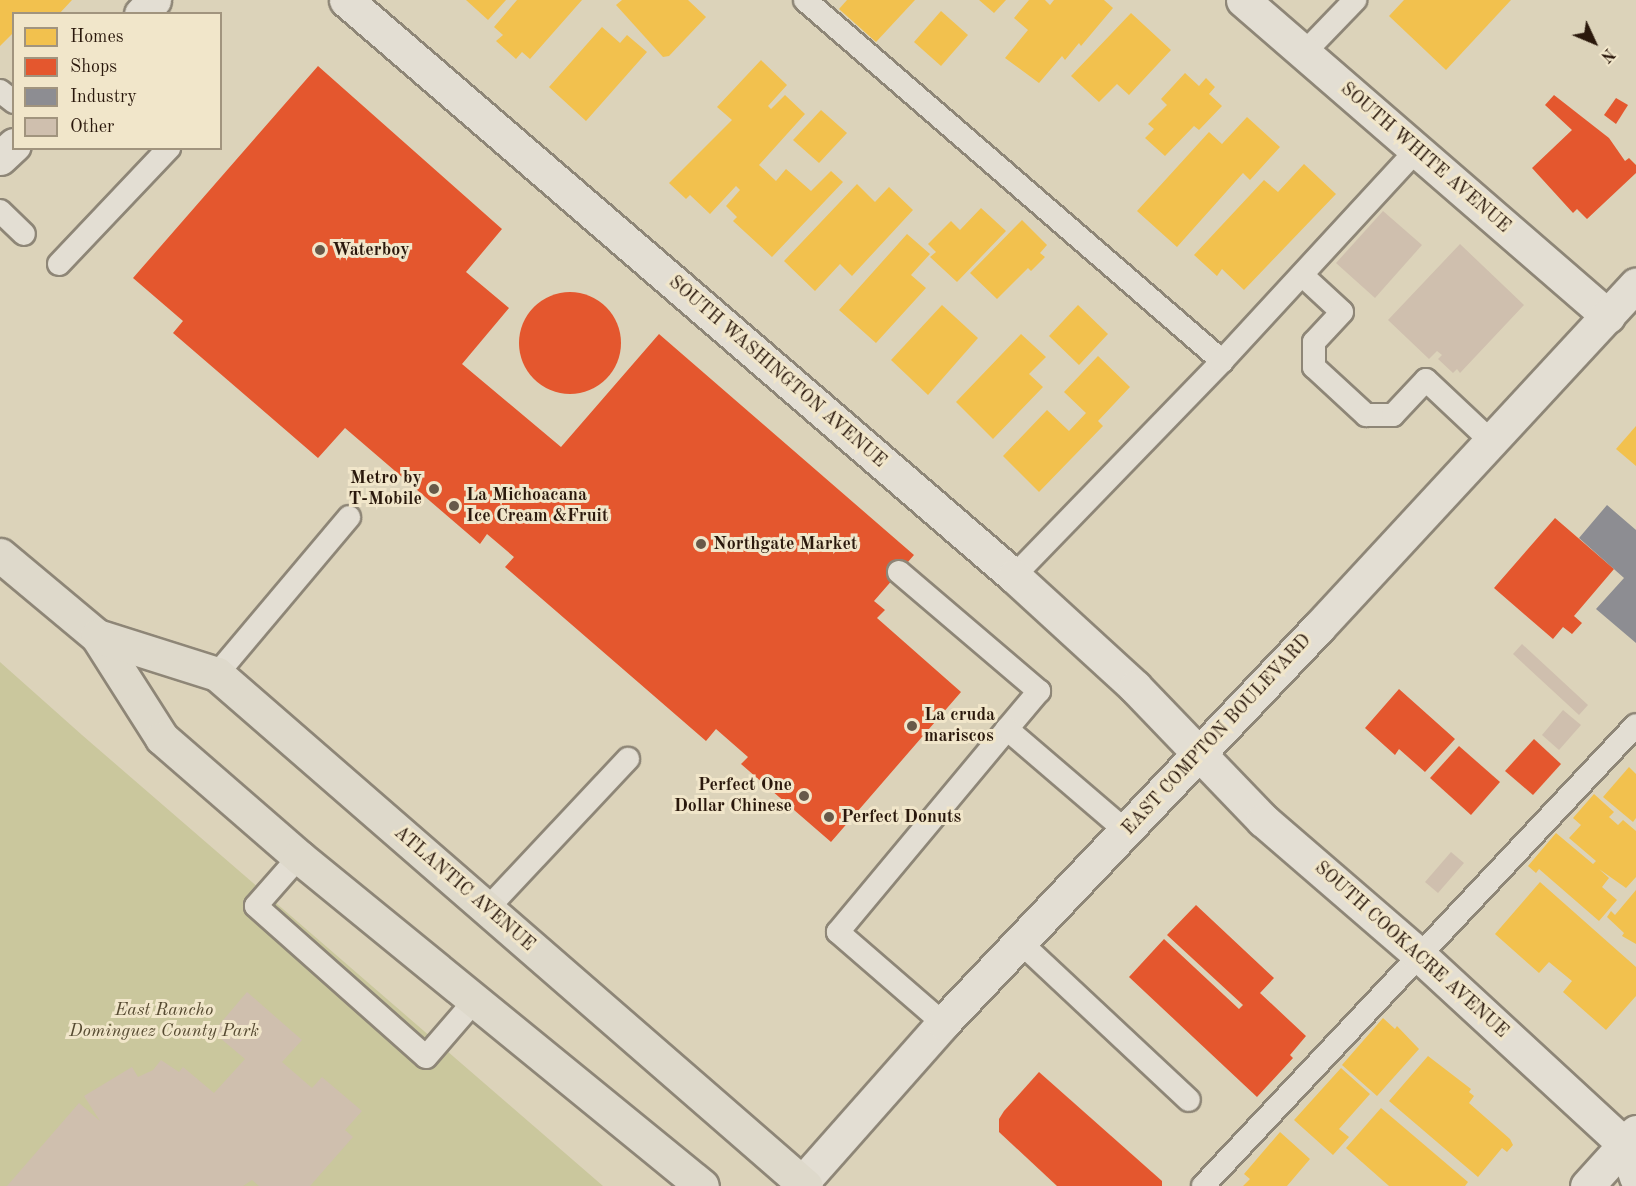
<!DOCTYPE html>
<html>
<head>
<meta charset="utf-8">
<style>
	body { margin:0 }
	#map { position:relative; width:1636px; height:1186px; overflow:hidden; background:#dcd3ba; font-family:"Old Standard TT",serif }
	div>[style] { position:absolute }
	.green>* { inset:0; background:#cac79d }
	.homes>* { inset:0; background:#f2c14e }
	.shops>* { inset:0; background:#e4572e }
	.round { border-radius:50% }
	.industry>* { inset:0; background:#8d8d92 }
	.building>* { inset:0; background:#cfbfae }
	.roads { filter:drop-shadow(2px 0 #8e8677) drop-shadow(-2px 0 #8e8677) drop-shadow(0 2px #8e8677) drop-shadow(0 -2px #8e8677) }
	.lane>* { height:22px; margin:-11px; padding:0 11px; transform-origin:11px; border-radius:11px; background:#e3ded3 }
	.street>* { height:33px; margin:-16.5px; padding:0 16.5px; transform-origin:16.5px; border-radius:16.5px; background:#e3ded3 }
	.secondary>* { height:33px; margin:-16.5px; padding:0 16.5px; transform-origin:16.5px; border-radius:16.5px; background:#e3ded3 }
	.primary>* { height:33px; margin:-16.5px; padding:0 16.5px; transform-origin:16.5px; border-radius:16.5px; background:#ded9cb }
	.dots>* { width:16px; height:16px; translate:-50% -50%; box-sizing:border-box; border:3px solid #f1e6ca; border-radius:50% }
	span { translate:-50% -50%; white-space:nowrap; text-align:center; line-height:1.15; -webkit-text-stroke:6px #f1e6ca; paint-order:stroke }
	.street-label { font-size:18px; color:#2a180c }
	.poi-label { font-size:18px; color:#2a180c; font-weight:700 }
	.left { translate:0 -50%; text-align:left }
	.right { translate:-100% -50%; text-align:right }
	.park-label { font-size:18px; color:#564a31; font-style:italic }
	.legend { position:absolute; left:12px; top:12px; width:210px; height:138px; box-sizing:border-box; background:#f1e6ca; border:2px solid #a1947e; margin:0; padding:8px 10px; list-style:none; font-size:18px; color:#2a180c }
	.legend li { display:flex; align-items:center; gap:12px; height:30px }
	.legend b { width:30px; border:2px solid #a1947e }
	.north { position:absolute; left:1564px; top:12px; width:60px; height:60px; -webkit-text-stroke:4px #f1e6ca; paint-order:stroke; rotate:134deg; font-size:16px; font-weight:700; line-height:24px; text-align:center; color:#2a180c }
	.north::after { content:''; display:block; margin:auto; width:21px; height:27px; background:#2a180c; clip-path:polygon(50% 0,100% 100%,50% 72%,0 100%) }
</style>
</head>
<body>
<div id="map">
	<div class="green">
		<i style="clip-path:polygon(0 662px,82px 735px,603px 1186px,0 1186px)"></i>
	</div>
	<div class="homes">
		<i style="clip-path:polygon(0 0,72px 0,59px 14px,14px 14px,14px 32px,0 46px)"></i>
		<i style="clip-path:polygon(466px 0,506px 0,488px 20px)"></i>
		<i style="clip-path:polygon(517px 0,582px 0,530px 59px,522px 52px,516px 59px,496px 41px,503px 35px,494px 27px)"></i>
		<i style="clip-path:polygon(622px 0,688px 0,706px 17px,669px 56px,663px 57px,616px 5px)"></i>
		<i style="clip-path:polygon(847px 0,915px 0,876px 42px,839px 9px)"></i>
		<i style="clip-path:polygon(979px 0,1006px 0,994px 13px)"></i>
		<i style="clip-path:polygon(1029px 0,1045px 0,1050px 5px,1054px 0,1104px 0,1113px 8px,1081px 46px,1079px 43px,1065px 60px,1062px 56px,1039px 83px,1005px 58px,1028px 30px,1014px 18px)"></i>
		<i style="clip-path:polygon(1404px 0,1511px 0,1446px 70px,1389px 16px)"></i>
		<i style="clip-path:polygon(941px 11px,968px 35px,941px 66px,914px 42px)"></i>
		<i style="clip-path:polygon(1131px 13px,1171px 50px,1129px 95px,1117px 84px,1099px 102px,1071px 76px)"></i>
		<i style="clip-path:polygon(602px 27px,620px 43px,627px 35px,647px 52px,586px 121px,549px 87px)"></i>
		<i style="clip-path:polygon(761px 60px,787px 85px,768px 106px,771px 109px,785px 95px,805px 114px,759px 165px,776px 181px,786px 169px,811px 191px,831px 171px,843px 182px,772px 257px,733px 221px,737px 217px,726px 206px,740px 190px,736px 186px,710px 214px,690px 195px,686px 199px,669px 183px,732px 120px,717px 107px)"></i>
		<i style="clip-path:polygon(1185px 73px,1199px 86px,1206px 78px,1215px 87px,1209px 94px,1222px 106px,1199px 130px,1194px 126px,1165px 156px,1145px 138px,1154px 129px,1148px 124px,1167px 105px,1161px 99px)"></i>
		<i style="clip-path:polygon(821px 110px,847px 133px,819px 163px,793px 140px)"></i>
		<i style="clip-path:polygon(1247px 117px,1280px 147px,1250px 180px,1243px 173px,1177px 247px,1137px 211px,1209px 132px,1222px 144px)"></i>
		<i style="clip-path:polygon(1304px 164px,1336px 194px,1244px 290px,1222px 269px,1217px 276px,1194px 255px,1264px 180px,1278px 192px)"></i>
		<i style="clip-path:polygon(857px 184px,875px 202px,889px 187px,913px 210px,852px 276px,840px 264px,815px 291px,784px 261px)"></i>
		<i style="clip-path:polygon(981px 208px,1006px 231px,957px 282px,930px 257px,936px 252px,928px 244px,951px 221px,960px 230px)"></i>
		<i style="clip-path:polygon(1022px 220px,1047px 245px,1040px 253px,1045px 257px,1031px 271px,1028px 268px,997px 299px,970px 273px)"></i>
		<i style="clip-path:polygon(907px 234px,930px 254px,911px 275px,926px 288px,876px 343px,839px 310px)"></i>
		<i style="clip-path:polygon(942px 305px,978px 338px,928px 395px,891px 360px)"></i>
		<i style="clip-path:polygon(1078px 305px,1108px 334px,1079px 365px,1049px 336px)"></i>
		<i style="clip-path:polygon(1021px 334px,1046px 357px,1029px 374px,1043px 387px,993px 439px,956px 402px)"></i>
		<i style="clip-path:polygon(1098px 356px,1130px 387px,1098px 421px,1103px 426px,1039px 492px,1003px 456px,1047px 410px,1069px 431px,1086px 413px,1064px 392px)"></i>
		<i style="clip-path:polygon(1636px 426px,1636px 466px,1616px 449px)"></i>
		<i style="clip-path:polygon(1629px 767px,1636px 774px,1636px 818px,1633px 822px,1603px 797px)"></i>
		<i style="clip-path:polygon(1594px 794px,1614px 812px,1609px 817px,1618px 825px,1623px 820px,1636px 831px,1636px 877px,1626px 888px,1599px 869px,1609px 878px,1602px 887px,1617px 900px,1599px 921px,1539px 869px,1536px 873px,1528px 866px,1556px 833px,1593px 864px,1596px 861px,1569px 838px,1581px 825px,1573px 818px)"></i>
		<i style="clip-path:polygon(1540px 882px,1636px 967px,1636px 996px,1606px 1030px,1563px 992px,1572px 981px,1549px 962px,1539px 973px,1495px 934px)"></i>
		<i style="clip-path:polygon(1636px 890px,1636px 944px,1622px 936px,1624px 933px,1607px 917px,1611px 911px,1615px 915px)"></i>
		<i style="clip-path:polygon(1383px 1018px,1395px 1029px,1397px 1026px,1419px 1049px,1377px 1096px,1342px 1065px)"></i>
		<i style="clip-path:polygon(1428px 1056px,1471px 1089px,1469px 1092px,1474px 1096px,1469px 1103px,1510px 1139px,1513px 1145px,1507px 1152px,1502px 1148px,1478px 1177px,1389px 1101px)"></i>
		<i style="clip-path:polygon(1341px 1068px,1370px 1094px,1339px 1129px,1349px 1137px,1333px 1155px,1294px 1120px)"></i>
		<i style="clip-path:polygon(1381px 1108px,1468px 1182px,1465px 1186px,1389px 1186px,1346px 1148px)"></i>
		<i style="clip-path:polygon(1280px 1132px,1310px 1159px,1287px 1186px,1243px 1186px,1250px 1179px,1244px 1174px)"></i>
	</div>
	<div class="shops">
		<i style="clip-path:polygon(318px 66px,502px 229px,466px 272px,509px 308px,462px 364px,561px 447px,659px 334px,914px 555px,874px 601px,885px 610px,877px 618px,961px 692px,831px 842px,741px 764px,748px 757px,716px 729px,706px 741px,505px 567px,514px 557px,487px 534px,480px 544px,345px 428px,318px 458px,173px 333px,183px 321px,133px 278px)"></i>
		<i style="clip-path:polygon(1554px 95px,1609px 138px,1625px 161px,1629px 158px,1636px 165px,1636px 173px,1587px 219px,1577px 209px,1573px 213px,1532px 168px,1572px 130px,1545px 105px)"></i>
		<i style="clip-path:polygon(1616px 98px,1628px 105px,1616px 124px,1604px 115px)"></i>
		<i class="round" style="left:519px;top:292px;width:102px;height:102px"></i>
		<i style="clip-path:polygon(1555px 518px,1614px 569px,1574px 616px,1582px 623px,1572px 634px,1563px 627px,1553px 639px,1494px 588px)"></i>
		<i style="clip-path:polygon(1399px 689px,1455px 739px,1425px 772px,1399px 749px,1395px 755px,1365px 728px)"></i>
		<i style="clip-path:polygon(1534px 739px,1561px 764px,1533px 795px,1505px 771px)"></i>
		<i style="clip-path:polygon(1459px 746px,1500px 782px,1471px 815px,1430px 778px)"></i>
		<i style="clip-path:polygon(1196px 905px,1274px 978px,1260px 993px,1306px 1036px,1290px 1055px,1293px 1058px,1257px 1097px,1129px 977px,1164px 939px,1239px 1009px,1243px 1005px,1167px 935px)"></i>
		<i style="clip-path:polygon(1039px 1072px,1162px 1181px,1162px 1186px,1057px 1186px,999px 1132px,999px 1119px,1004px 1111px)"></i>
	</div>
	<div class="industry">
		<i style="clip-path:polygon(1607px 505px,1636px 530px,1636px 643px,1596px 609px,1624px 578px,1579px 538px)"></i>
	</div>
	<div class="building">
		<i style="clip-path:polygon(1383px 211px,1422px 245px,1375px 298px,1336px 263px)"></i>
		<i style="clip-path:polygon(1460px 244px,1524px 305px,1460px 373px,1457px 369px,1453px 373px,1438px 359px,1442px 355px,1437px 351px,1429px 359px,1388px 320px)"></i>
		<i style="clip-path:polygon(1522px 644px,1588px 705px,1579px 715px,1513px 654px)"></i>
		<i style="clip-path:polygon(1563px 710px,1581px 725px,1559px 750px,1542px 735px)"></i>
		<i style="clip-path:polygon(1451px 852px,1464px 863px,1438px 893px,1425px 882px)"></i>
		<i style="clip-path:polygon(247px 992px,302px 1040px,282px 1062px,312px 1088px,322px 1077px,362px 1111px,345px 1130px,353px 1137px,310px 1186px,259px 1186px,252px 1180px,243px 1186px,7px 1186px,79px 1103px,100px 1121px,84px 1096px,132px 1067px,138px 1077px,153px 1070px,161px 1060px,179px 1072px,183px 1067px,214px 1093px,245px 1059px,213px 1032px)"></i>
	</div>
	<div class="roads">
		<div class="lane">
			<i style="left:805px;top:0;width:552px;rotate:40.88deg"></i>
			<i style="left:1304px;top:53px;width:74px;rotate:-46.1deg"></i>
			<i style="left:0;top:91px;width:18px;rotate:38deg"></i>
			<i style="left:0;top:211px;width:33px;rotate:44deg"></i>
			<i style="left:59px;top:264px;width:160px;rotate:-46.5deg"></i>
			<i style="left:1302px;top:275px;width:54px;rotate:42.8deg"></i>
			<i style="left:1342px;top:312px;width:41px;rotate:133deg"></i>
			<i style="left:1314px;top:342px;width:25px;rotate:90deg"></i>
			<i style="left:1314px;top:367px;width:71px;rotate:42.7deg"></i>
			<i style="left:1366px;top:415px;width:27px"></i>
			<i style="left:1393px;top:415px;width:48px;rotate:-46.7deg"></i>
			<i style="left:1426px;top:380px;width:89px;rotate:43.2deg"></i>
			<i style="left:899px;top:572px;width:184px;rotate:40.4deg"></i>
			<i style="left:1039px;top:691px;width:50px;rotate:130.1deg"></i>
			<i style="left:1014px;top:576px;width:299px;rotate:-45.9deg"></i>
			<i style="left:1222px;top:361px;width:286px;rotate:-47.3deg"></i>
			<i style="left:217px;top:674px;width:205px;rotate:-49.9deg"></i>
			<i style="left:299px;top:857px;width:65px;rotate:131.3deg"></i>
			<i style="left:256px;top:906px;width:227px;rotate:41.6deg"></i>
			<i style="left:426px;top:1057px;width:77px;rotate:-49.2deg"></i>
			<i style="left:487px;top:909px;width:206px;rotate:-46.8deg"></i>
			<i style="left:1020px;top:942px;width:231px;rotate:43.1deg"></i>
			<i style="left:943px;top:1023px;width:139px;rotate:-139.1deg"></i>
			<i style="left:838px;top:932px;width:264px;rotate:-50.2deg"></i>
			<i style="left:1007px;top:729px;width:157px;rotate:40.6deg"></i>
			<i style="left:1203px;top:1186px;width:632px;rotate:-46.79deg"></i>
		</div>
		<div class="street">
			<i style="left:346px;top:0;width:882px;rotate:40.77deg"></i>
			<i style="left:1014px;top:576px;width:164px;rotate:42.5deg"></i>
			<i style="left:1135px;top:687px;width:185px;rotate:46.1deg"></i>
			<i style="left:1263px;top:820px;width:205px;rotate:40.8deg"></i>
			<i style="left:1418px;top:954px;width:282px;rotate:42.7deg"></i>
			<i style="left:1625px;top:1145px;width:34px;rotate:71deg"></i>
			<i style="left:1243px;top:0;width:483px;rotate:40.9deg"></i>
			<i style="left:141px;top:14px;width:19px;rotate:-47deg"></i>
			<i style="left:0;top:158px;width:19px;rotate:-43deg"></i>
			<i style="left:1587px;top:1186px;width:73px;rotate:-47.8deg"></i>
		</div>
		<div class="secondary">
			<i style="left:799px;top:1186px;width:217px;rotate:-48.5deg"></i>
			<i style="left:943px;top:1023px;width:545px;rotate:-46.49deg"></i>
			<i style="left:1318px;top:628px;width:468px;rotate:-47.2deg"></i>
		</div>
		<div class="primary">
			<i style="left:0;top:555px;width:126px;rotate:39.9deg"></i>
			<i style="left:97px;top:636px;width:121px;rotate:57.5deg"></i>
			<i style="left:162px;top:738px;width:181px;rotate:41deg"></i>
			<i style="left:299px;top:857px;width:520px;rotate:39.23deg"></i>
			<i style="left:97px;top:636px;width:126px;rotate:17.6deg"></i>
			<i style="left:217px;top:674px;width:780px;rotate:41deg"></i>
		</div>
	</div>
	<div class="dots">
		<i style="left:320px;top:250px;background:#685949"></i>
		<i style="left:434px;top:489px;background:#685949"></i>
		<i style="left:454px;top:506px;background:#685949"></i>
		<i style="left:701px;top:544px;background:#685949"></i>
		<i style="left:912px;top:726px;background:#685949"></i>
		<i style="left:804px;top:796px;background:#685949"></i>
		<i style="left:829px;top:817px;background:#685949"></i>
	</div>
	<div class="street-label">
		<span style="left:1425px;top:158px;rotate:41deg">SOUTH WHITE AVENUE</span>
		<span style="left:777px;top:372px;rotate:41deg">SOUTH WASHINGTON AVENUE</span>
		<span style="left:1217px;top:735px;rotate:-47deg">EAST COMPTON BOULEVARD</span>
		<span style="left:464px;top:889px;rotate:41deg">ATLANTIC AVENUE</span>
		<span style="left:1411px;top:950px;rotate:42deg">SOUTH COOKACRE AVENUE</span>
	</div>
	<div class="poi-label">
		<span class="left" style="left:332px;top:250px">Waterboy</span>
		<span class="right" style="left:422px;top:489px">Metro by<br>T-Mobile</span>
		<span class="left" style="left:466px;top:506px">La Michoacana<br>Ice Cream &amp;Fruit</span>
		<span class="left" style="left:713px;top:544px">Northgate Market</span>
		<span class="left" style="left:924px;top:726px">La cruda<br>mariscos</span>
		<span class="right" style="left:792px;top:796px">Perfect One<br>Dollar Chinese</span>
		<span class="left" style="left:841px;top:817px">Perfect Donuts</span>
	</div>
	<div class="park-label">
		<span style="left:164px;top:1021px">East Rancho<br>Dominguez County Park</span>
	</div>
	<ul class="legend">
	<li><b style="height:16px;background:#f2c14e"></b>Homes</li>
	<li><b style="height:16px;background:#e4572e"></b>Shops</li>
	<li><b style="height:16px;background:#8d8d92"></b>Industry</li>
	<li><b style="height:16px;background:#cfbfae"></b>Other</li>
	</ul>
	<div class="north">N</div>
</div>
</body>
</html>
